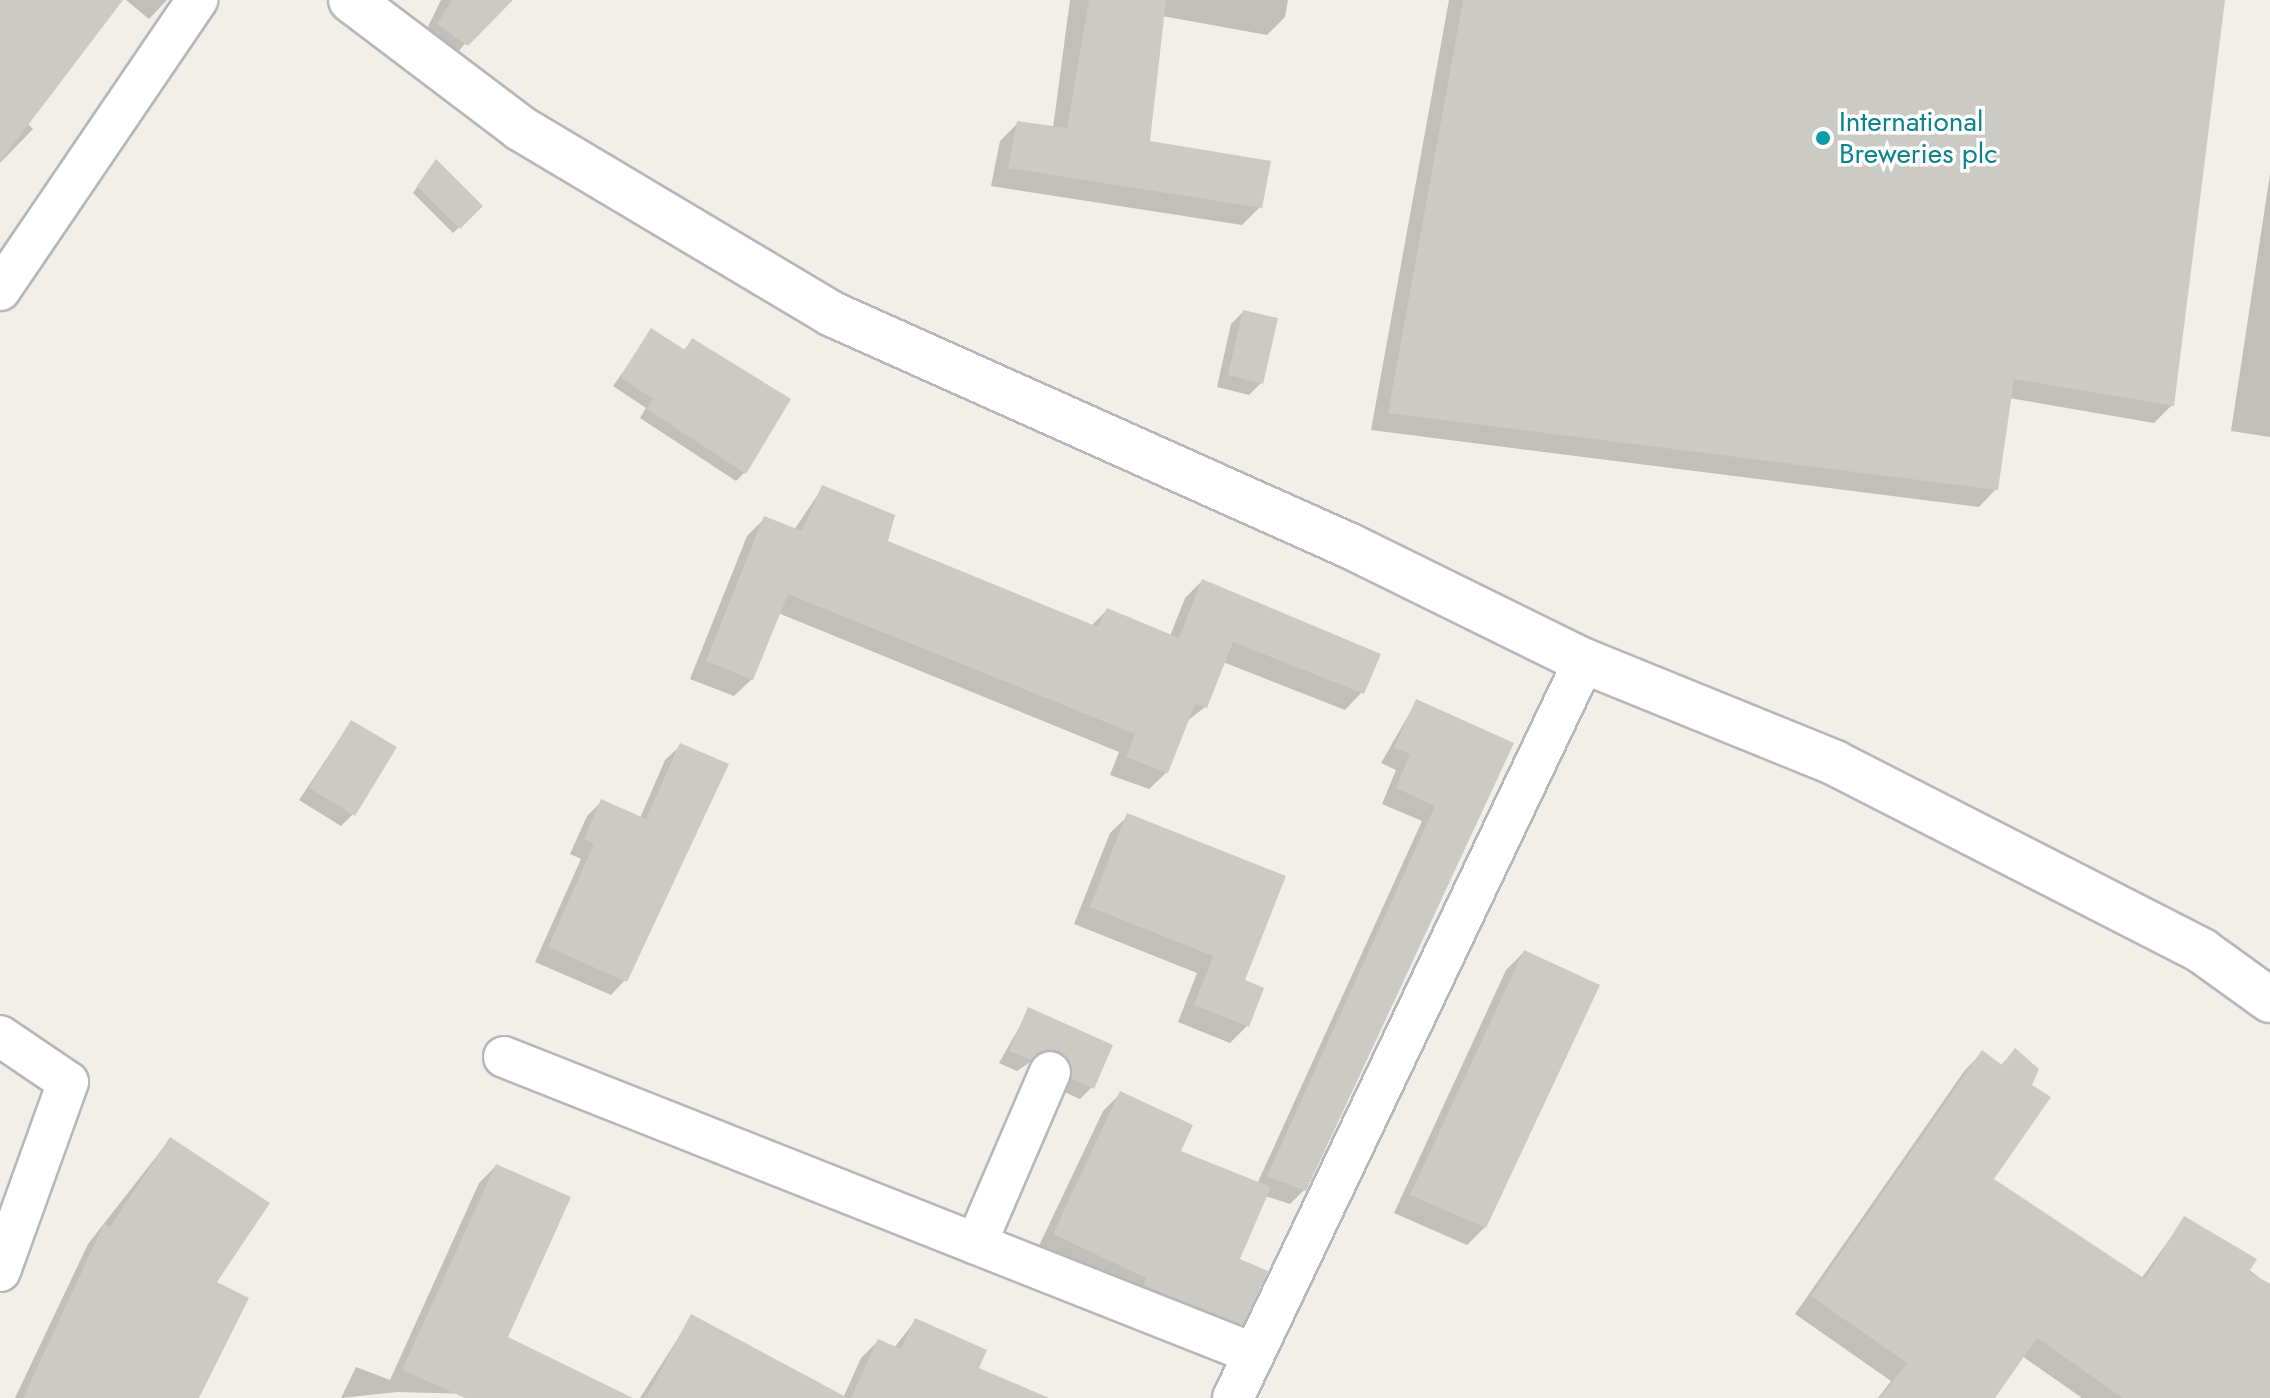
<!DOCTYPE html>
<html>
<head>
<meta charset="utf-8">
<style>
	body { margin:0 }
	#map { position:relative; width:2270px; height:1398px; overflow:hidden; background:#f1efe8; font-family:Jost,sans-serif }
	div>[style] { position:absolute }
	.shadow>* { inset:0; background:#0003 }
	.building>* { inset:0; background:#cccac5 }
	.roads { filter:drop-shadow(2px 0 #b5b8bc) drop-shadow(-2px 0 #b5b8bc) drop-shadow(0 2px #b5b8bc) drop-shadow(0 -2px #b5b8bc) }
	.minor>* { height:40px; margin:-20px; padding:0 20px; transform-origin:20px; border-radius:20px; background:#fff }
	.secondary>* { height:44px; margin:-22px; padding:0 22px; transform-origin:22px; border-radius:22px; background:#fff }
	.dots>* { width:22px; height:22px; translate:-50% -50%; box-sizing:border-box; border:4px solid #fff; border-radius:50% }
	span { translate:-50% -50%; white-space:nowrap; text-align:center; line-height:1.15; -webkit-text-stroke:7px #fff; paint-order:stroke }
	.culture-label { font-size:28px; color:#0d838f }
	.left { translate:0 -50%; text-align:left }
</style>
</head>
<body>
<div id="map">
	<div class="shadow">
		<i style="clip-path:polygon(0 0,120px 0,27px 123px,33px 129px,0 163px)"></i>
		<i style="clip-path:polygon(126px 0,167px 0,149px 19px)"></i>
		<i style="clip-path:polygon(441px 0,501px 0,449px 63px,420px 43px)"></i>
		<i style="clip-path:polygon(1070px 0,1288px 0,1285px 17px,1267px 35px,1162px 16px,1148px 143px,1260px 207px,1242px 225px,991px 186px,1000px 141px,1018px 123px,1053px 128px)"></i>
		<i style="clip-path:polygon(1449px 0,2223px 0,2172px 405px,2154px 423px,2009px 398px,1996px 489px,1979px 507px,1371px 430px)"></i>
		<i style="clip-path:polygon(431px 167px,481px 206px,453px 233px,413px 193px)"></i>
		<i style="clip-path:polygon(2270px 174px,2270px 437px,2231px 431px)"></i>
		<i style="clip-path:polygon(1243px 312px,1261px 383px,1249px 395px,1217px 387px,1231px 324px)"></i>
		<i style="clip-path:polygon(652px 331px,683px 351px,693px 340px,745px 472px,736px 481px,640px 418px,646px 408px,613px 386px)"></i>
		<i style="clip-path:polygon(823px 487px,885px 542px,1091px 626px,1107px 610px,1170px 636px,1185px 598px,1202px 581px,1362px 692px,1345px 710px,1223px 662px,1205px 707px,1185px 723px,1167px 772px,1149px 789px,1110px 775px,1119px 752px,778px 613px,752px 679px,734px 696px,690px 679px,747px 536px,764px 519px,794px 530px)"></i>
		<i style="clip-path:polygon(1416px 702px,1511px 744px,1305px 1189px,1290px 1204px,1265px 1196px,1238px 1261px,1241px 1323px,1223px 1341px,1036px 1252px,1103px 1111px,1121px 1093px,1178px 1152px,1257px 1184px,1422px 821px,1382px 804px,1396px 770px,1381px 763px)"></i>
		<i style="clip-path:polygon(351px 722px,353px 814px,341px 826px,299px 800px)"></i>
		<i style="clip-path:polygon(680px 746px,625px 980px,611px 995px,535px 962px,581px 859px,570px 854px,587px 816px,602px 801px,640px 818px,665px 760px)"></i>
		<i style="clip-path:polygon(1128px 816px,1242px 981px,1247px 1026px,1230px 1043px,1178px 1022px,1197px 973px,1074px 924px,1110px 833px)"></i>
		<i style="clip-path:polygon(1524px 952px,1485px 1227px,1467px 1245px,1394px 1213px,1506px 970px)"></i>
		<i style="clip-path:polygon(1029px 1010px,1092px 1087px,1080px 1099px,1060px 1090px,1048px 1063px,1033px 1060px,1017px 1071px,999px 1063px)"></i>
		<i style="clip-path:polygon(2015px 1051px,1991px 1180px,2141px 1279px,2184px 1219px,2270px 1286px,2270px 1398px,2082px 1398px,2022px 1356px,1991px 1398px,1878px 1398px,1891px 1381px,1795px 1314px,1965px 1070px,1982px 1053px,2000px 1066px)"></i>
		<i style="clip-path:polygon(170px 1139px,214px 1282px,184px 1398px,15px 1398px,88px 1244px)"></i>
		<i style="clip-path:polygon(496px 1166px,505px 1338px,628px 1398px,397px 1392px,341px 1398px,356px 1367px,390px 1380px,479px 1183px)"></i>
		<i style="clip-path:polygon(692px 1316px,843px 1398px,861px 1358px,878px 1341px,894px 1348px,915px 1321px,976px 1369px,1044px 1398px,640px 1398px)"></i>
	</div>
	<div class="building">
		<i style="clip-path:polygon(0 0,123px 0,0 162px)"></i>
		<i style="clip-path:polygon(452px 0,513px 0,468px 46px,437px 24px)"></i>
		<i style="clip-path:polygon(1089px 0,1166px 0,1150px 141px,1271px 161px,1262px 208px,1008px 168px,1017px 121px,1067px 128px)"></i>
		<i style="clip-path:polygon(1463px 0,2225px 0,2174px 406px,2014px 379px,1998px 490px,1388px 413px)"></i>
		<i style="clip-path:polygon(436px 159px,483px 206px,460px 229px,417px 186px)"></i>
		<i style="clip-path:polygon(1243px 310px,1278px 318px,1263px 384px,1228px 375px)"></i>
		<i style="clip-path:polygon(651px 328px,685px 350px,692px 338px,791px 399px,746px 474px,647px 409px,653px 399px,620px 377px)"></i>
		<i style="clip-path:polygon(822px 485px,895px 515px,888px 541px,1098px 627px,1107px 608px,1179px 638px,1202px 579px,1381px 654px,1364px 694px,1233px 642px,1207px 708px,1195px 704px,1168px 773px,1126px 757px,1135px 734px,788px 594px,753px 680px,706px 661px,764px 516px,802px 531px)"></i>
		<i style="clip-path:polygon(1416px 699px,1514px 743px,1306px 1191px,1267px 1176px,1435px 806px,1396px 788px,1410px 754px,1394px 748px)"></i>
		<i style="clip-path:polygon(351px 720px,397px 747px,355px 816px,309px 788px)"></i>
		<i style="clip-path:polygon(680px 743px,729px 764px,627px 982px,548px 947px,594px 844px,584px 839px,601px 799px,646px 819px)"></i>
		<i style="clip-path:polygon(1127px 813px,1286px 876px,1245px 980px,1264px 988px,1249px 1027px,1194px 1005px,1213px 956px,1090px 907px)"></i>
		<i style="clip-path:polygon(1524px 950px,1600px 985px,1486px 1228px,1410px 1195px)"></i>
		<i style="clip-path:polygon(1028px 1007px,1113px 1045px,1094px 1089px,1072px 1079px,1060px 1051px,1047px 1049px,1031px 1060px,1009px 1051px)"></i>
		<i style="clip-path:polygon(2015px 1048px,2039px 1069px,2032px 1085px,2051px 1097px,1994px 1179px,2145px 1279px,2184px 1216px,2257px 1259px,2249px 1272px,2270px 1284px,2270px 1398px,2123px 1398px,2037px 1338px,1995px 1398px,1880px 1398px,1907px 1363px,1811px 1296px,1982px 1050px,2002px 1065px)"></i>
		<i style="clip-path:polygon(1120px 1091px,1193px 1125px,1181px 1151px,1271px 1187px,1240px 1259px,1268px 1271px,1243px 1325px,1143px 1285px,1146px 1278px,1053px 1234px)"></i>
		<i style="clip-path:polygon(170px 1137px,270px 1203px,217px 1282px,249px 1298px,199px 1398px,23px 1398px,104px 1224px,110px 1227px)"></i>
		<i style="clip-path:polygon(496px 1164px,571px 1197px,508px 1337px,633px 1398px,465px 1398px,402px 1370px)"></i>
		<i style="clip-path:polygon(691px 1314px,848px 1398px,646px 1398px)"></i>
		<i style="clip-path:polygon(915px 1318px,987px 1350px,979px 1368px,1049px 1398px,851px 1398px,878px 1339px,901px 1349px)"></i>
	</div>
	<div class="roads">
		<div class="minor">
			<i style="left:0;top:290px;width:351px;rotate:-55.8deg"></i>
			<i style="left:0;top:1036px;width:82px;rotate:34.1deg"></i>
			<i style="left:68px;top:1082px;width:201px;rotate:109.8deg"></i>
			<i style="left:504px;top:1057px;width:804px;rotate:21.59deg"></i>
			<i style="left:976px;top:1244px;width:187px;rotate:-66.7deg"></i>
			<i style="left:1233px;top:1398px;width:816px;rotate:-64.53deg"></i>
		</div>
		<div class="secondary">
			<i style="left:351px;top:0;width:212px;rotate:37.1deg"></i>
			<i style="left:520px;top:128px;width:363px;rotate:30.8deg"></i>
			<i style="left:832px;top:314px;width:568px;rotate:24.13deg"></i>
			<i style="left:1350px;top:546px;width:261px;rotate:26.2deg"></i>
			<i style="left:1584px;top:661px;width:271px;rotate:22.1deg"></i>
			<i style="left:1835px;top:763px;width:412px;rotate:27.1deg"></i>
			<i style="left:2202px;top:951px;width:84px;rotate:35.8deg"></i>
		</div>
	</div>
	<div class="dots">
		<i style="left:1823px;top:138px;background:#0f9aa8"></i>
	</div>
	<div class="culture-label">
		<span class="left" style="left:1839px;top:138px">International<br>Breweries plc</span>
	</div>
</div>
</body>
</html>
